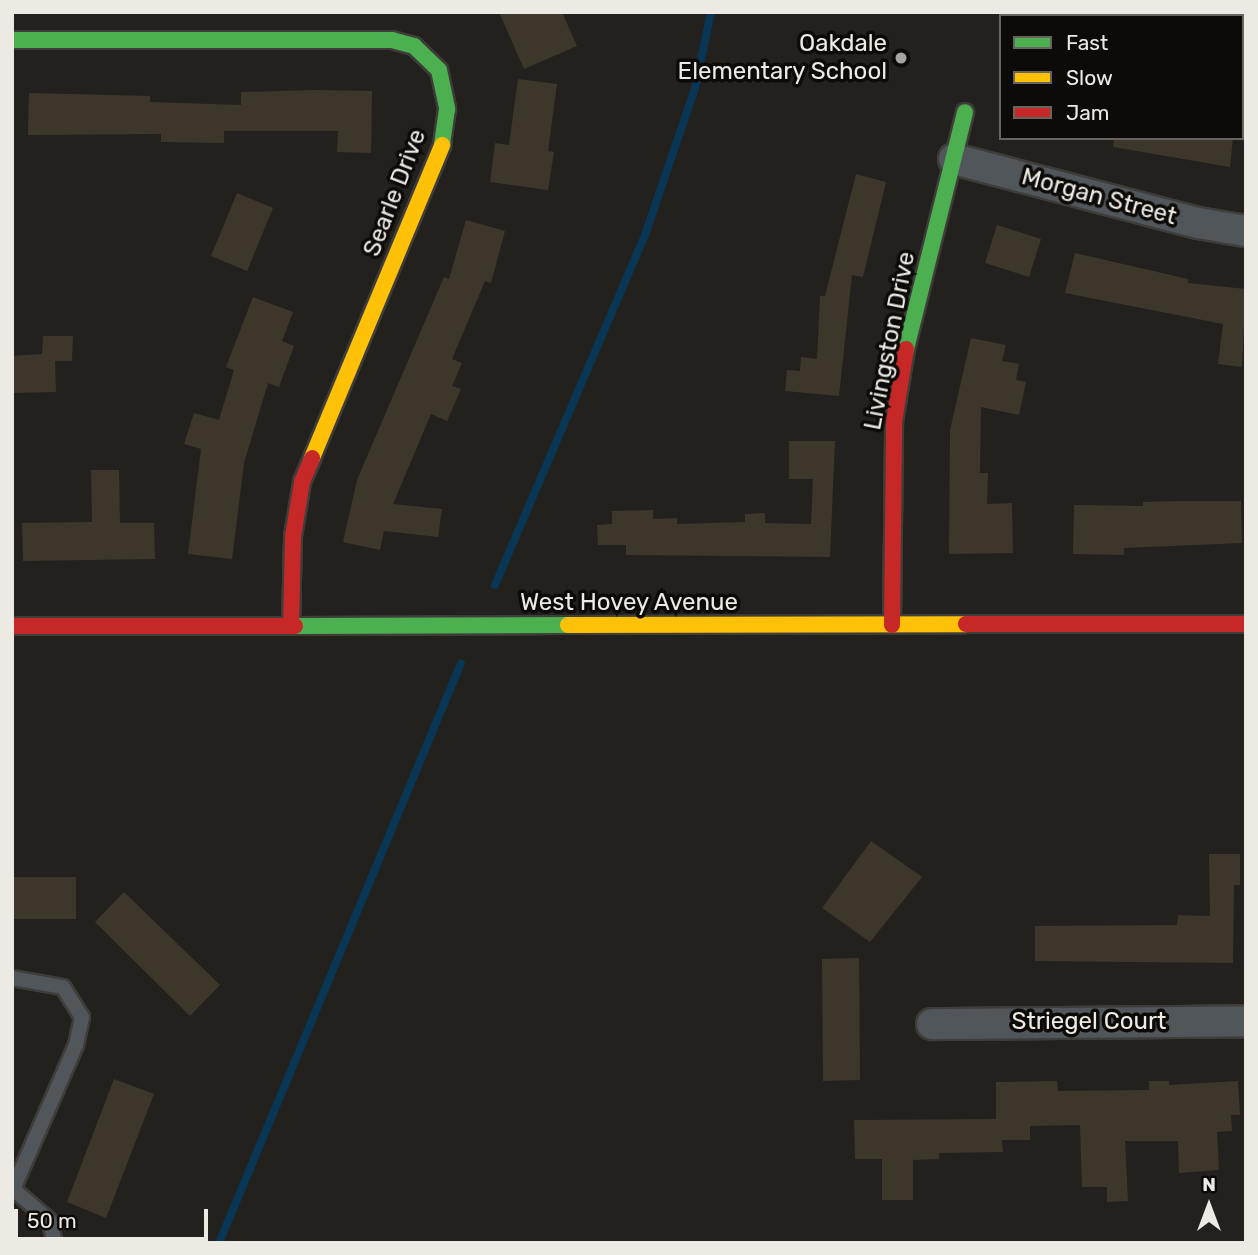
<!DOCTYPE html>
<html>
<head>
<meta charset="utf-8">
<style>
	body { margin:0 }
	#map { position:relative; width:1258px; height:1255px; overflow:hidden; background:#23211d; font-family:Rubik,sans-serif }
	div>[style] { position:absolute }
	.stream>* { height:8px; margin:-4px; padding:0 4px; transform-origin:4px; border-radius:4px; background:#0a3655 }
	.building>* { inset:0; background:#3d372b }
	.roads { filter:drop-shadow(2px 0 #3e3d3a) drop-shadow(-2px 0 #3e3d3a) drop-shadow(0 2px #3e3d3a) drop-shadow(0 -2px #3e3d3a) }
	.lane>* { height:14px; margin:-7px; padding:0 7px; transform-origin:7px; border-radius:7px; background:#51565b }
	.street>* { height:30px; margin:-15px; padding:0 15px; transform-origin:15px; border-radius:15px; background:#51565b }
	.fast>* { height:16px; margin:-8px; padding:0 8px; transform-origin:8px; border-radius:8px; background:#4caf50 }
	.slow>* { height:16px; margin:-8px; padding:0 8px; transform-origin:8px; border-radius:8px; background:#ffc107 }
	.jam>* { height:16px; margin:-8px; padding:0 8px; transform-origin:8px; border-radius:8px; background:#c62828 }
	.dots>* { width:19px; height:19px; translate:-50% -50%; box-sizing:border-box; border:4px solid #0d0b08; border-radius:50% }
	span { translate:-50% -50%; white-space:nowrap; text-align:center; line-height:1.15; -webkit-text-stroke:7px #0d0b08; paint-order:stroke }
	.poi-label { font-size:24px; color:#edeae4 }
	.right { translate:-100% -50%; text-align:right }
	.street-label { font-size:24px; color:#edeae4 }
	.frame { position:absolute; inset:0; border:14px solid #edeae4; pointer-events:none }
	.legend { position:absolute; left:999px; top:14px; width:245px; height:126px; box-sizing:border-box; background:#0d0b08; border:2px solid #676460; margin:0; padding:9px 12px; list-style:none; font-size:21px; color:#edeae4 }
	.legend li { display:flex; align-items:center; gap:14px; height:35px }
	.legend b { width:35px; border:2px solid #676460 }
	.north { position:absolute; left:1174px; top:1171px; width:70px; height:70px; -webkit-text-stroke:5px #0d0b08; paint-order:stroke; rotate:0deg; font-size:19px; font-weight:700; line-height:28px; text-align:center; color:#edeae4 }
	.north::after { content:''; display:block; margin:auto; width:24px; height:32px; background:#edeae4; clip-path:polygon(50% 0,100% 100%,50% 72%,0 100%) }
	.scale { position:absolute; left:14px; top:1209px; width:194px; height:32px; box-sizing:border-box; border:4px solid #edeae4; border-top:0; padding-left:9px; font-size:21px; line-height:24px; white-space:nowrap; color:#edeae4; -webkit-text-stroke:5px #0d0b08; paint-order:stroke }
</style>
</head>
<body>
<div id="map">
	<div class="stream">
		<i style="left:495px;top:585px;width:378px;rotate:-66.8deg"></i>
		<i style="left:644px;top:238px;width:158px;rotate:-71.2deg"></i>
		<i style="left:695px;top:88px;width:78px;rotate:-78.1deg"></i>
		<i style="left:219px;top:1243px;width:628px;rotate:-67.35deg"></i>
	</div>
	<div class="building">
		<i style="clip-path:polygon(499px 12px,562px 12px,577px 46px,524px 69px)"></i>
		<i style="clip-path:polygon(518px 79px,557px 84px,548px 151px,554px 152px,548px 190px,490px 182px,495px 143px,509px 145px)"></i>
		<i style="clip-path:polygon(315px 90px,372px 91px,371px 153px,337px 152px,338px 131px,224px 131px,224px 143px,161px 142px,161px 134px,28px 135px,29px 93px,150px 96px,150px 102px,241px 105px,241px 92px)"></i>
		<i style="clip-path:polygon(1114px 138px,1233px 138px,1230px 167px,1113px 147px)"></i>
		<i style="clip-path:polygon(856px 174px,886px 182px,863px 277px,852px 275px,839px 396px,785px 391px,787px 370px,800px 371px,801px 357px,817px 359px,820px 296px,825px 296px)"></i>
		<i style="clip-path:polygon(237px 193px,273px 208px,247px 271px,211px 256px)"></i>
		<i style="clip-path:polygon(466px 220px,505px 231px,491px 283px,485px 281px,452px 359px,462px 363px,452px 386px,461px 389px,447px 421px,431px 414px,393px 504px,442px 509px,438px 537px,384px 531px,380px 550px,343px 542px,357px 480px,444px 277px,449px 279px)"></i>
		<i style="clip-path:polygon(997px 225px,1041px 239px,1029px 277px,985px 263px)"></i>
		<i style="clip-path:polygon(1075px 253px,1188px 279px,1188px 283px,1246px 289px,1242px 367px,1218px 364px,1223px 324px,1065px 293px)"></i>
		<i style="clip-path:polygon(253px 297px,293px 312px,282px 341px,294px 346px,279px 387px,268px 383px,244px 463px,232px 559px,188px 554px,201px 449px,184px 444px,194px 413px,219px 420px,234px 370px,226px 367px)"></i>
		<i style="clip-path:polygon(43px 336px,73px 336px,72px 361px,55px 361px,56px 392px,12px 393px,12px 356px,42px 354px)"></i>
		<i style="clip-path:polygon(971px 338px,1006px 345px,1002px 361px,1019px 364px,1016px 380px,1026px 382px,1019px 415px,981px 407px,980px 473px,988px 473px,987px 504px,1012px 503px,1013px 553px,949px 554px,950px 430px)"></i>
		<i style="clip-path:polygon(789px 441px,835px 441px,830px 557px,626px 555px,626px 545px,598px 545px,597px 525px,612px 524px,612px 511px,653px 510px,653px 519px,677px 518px,677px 524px,745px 522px,745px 514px,765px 513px,765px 523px,811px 524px,813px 479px,789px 479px)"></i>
		<i style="clip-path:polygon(91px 470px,119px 470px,120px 523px,154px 523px,155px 559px,23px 561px,22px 523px,92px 522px)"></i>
		<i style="clip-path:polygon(1180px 501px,1241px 501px,1242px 543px,1124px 548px,1124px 555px,1073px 554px,1074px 505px,1143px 506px,1143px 502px)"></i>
		<i style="clip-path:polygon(871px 841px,922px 877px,870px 942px,822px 908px)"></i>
		<i style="clip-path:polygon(1209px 854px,1240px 854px,1240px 885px,1234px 885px,1233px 963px,1035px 961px,1035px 926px,1177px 925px,1178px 915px,1210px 916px)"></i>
		<i style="clip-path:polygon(12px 877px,76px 877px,76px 919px,12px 919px)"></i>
		<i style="clip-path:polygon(124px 892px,220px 985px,190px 1016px,95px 922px)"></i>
		<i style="clip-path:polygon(859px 958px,860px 1080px,823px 1081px,822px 959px)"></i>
		<i style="clip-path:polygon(114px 1079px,154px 1094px,106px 1218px,67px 1202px)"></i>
		<i style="clip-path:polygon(1057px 1081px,1058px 1091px,1149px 1090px,1149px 1081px,1169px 1081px,1169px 1085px,1238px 1081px,1240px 1115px,1231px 1115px,1232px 1131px,1217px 1132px,1219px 1170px,1179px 1173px,1178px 1141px,1125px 1141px,1128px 1201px,1107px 1202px,1107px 1187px,1082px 1187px,1080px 1125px,1030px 1126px,1030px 1140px,1002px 1140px,1003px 1152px,939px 1153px,939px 1159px,913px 1160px,913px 1200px,882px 1200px,882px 1159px,855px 1159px,854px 1120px,996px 1119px,996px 1082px)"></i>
	</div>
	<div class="roads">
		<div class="lane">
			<i style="left:12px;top:978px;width:52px;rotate:10deg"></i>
			<i style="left:63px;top:987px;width:36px;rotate:58deg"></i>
			<i style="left:82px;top:1017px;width:29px;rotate:102deg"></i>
			<i style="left:76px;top:1045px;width:157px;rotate:113.6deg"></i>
			<i style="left:13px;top:1189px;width:48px;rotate:40.7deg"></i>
			<i style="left:49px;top:1220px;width:24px;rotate:75deg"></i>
		</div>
		<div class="street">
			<i style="left:954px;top:159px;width:252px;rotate:14.7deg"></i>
			<i style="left:1198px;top:223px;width:49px;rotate:9.5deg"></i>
			<i style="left:932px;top:1024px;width:314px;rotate:-0.5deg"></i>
		</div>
		<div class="fast">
			<i style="left:12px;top:40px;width:380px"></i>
			<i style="left:392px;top:40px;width:23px;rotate:15deg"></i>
			<i style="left:414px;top:46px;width:35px;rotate:44deg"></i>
			<i style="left:439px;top:70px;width:40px;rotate:78deg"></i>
			<i style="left:447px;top:109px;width:36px;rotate:98deg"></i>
			<i style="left:906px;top:349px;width:244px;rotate:-76deg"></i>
			<i style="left:295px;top:626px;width:273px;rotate:-0.2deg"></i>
		</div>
		<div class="slow">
			<i style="left:312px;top:458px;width:339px;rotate:-67.4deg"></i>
			<i style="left:568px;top:625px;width:398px;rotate:-0.1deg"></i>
		</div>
		<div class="jam">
			<i style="left:966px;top:624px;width:280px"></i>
			<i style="left:892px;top:625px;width:203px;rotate:-89.4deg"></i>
			<i style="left:894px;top:422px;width:74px;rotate:-80.7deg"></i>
			<i style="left:12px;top:626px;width:283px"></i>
			<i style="left:291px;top:626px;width:90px;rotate:-88.7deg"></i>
			<i style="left:293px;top:536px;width:55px;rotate:-80.5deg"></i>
			<i style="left:302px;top:482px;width:26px;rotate:-67deg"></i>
		</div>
	</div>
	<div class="dots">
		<i style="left:901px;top:58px;background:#a6a49e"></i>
	</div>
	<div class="poi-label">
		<span class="right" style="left:887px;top:58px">Oakdale<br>Elementary School</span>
	</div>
	<div class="street-label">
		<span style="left:395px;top:193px;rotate:-69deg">Searle Drive</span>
		<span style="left:1099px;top:197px;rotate:15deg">Morgan Street</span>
		<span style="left:890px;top:341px;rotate:-79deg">Livingston Drive</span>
		<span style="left:629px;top:603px">West Hovey Avenue</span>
		<span style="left:1089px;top:1022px">Striegel Court</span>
	</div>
	<div class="frame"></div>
	<ul class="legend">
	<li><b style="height:9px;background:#4caf50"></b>Fast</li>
	<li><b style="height:9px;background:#ffc107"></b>Slow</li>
	<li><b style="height:9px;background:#c62828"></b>Jam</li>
	</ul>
	<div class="north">N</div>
	<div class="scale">50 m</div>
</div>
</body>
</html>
